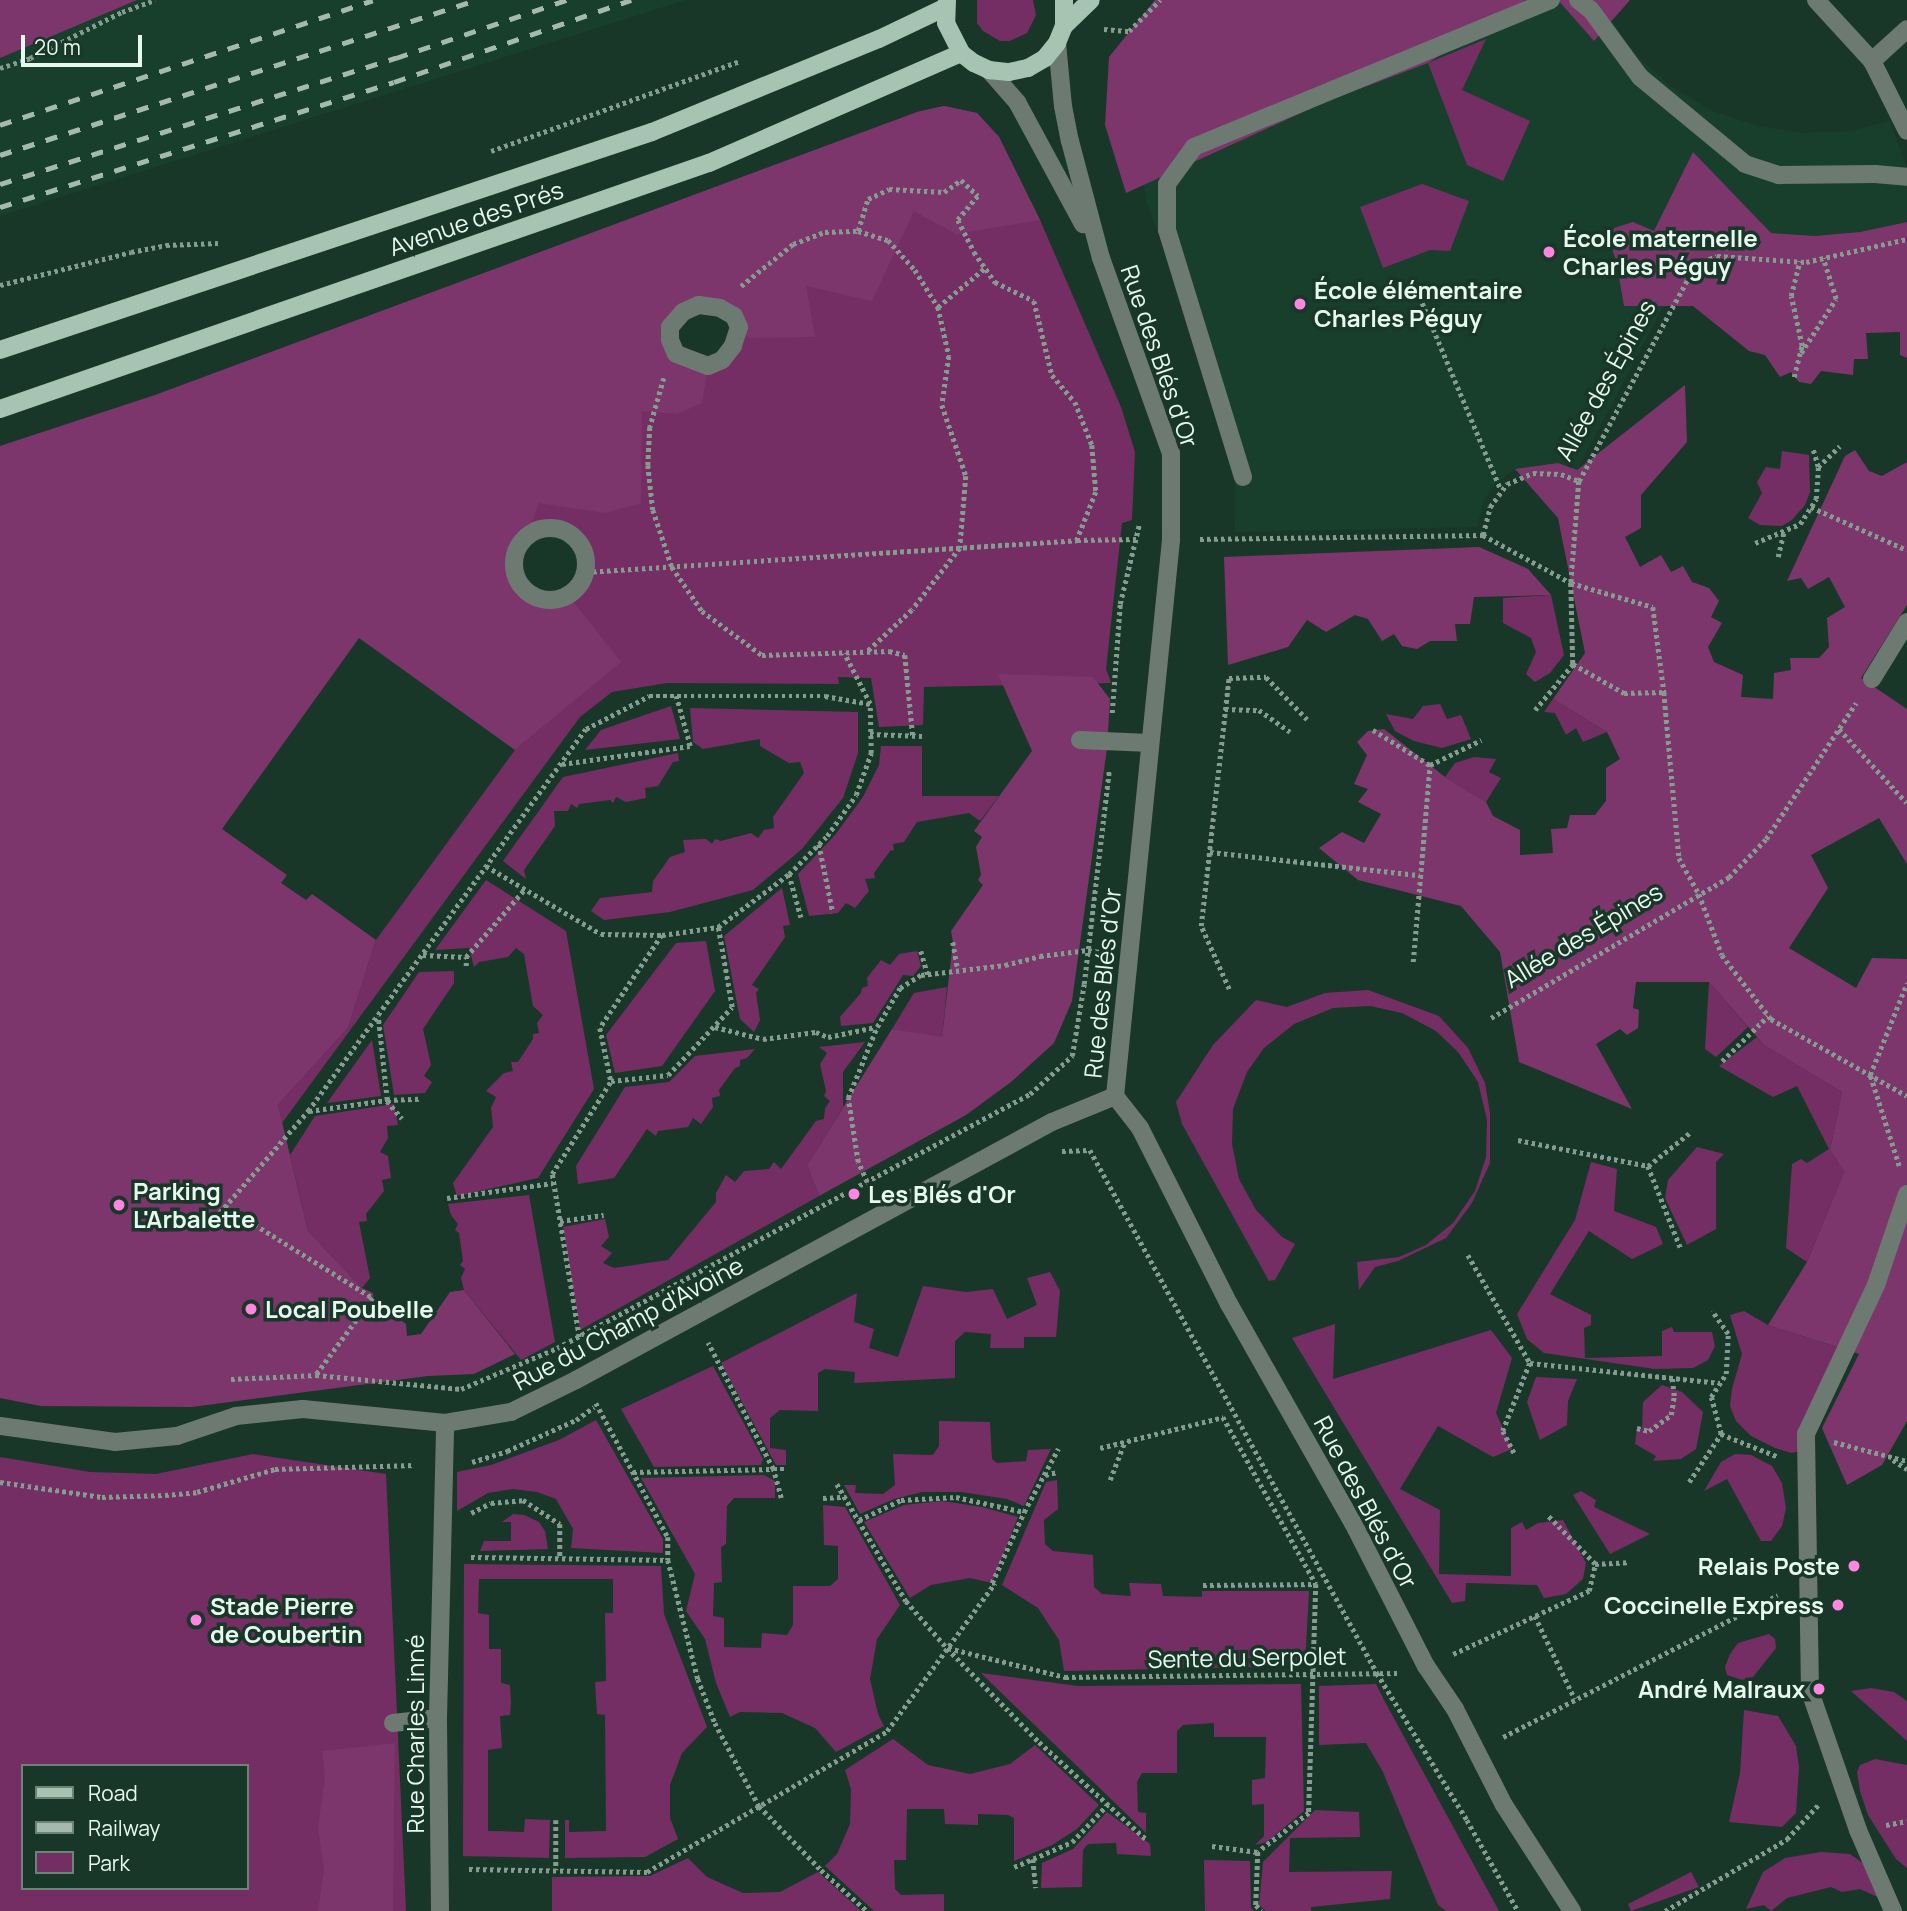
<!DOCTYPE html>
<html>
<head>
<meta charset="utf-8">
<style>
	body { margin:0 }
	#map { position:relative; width:1907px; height:1911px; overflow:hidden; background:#193728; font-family:Manrope,sans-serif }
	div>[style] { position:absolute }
	.built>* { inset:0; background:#183f2c }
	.green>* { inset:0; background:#742e64 }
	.forest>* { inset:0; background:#7d366c }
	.path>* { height:4.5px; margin-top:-2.25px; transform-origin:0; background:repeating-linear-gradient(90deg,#859d90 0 3.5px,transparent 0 7px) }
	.minor>* { height:18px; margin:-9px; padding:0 9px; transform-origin:9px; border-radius:9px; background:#6c7a72 }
	.minor>.ring { margin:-9px; padding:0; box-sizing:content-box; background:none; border:18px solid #6c7a72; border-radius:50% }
	.major>* { height:18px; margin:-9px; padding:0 9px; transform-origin:9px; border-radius:9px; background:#a7c4b3 }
	.rail>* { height:5px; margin-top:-2.5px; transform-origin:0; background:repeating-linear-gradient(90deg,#a5baaf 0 12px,transparent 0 24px) }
	.dots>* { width:19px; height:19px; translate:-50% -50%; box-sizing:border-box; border:4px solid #193728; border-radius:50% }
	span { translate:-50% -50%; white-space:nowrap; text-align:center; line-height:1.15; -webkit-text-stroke:7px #193728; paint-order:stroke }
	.street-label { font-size:24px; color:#e7f8ee }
	.poi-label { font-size:24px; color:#e7f8ee; font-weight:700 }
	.left { translate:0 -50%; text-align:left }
	.right { translate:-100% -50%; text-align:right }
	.legend { position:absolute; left:21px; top:1764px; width:228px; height:126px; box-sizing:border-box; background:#193728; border:2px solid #6b8477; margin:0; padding:9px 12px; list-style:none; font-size:21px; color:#e7f8ee }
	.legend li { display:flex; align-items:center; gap:14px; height:35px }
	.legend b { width:35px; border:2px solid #6b8477 }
	.scale { position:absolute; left:21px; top:35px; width:121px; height:32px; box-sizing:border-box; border:4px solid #e7f8ee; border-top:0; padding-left:9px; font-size:21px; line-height:24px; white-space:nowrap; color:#e7f8ee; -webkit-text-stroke:5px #193728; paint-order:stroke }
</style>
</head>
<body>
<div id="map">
	<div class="built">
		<i style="clip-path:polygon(58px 0,686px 0,0 216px,0 18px)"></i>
		<i style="clip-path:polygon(1332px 0,1598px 0,1634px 53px,1669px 85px,1712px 111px,1757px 126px,1803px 133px,1849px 131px,1890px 121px,1907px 169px,1907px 222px,1860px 232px,1814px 236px,1771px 233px,1676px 282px,1577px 470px,1558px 463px,1515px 469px,1496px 483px,1484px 500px,1477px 527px,1235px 532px,1234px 448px,1222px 403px,1147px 204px,1135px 125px)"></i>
	</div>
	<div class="green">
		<i style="clip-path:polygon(977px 0,1033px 0,1036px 15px,1027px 33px,1010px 41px,1000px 41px,983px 31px,977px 23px)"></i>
		<i style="clip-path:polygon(1486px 39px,1462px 90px,1530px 121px,1503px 181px,1467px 165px,1428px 63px)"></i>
		<i style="clip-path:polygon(evenodd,944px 106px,977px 113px,999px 137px,1040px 220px,1121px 407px,1135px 452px,1132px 520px,1122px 523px,1106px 669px,1111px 683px,924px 687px,923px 725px,879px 727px,871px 678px,838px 677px,839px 684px,667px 683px,612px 692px,580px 717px,282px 1123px,278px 1105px,348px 1028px,376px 940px,515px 750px,607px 673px,430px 604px,609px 334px,917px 112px,944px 106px,699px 305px,739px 327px,722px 360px,676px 354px,670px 326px,699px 305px,944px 106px,545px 528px,563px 530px,578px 540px,584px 554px,586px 572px,580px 586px,569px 596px,550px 601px,535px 596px,520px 585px,513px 573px,516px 552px,528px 535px,545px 528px)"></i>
		<i style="clip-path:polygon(1422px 184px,1469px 201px,1450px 251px,1430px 250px,1383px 268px,1360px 207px)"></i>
		<i style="clip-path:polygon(1782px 451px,1809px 455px,1810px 492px,1805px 505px,1792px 520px,1782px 526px,1760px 525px,1748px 518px,1762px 493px,1757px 482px,1766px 467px,1780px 469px)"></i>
		<i style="clip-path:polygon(1551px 595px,1564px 655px,1550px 673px,1535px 682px,1526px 674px,1536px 652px,1531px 638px,1503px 623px,1503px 598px)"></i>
		<i style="clip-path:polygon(1553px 699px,1607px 732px,1583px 742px,1576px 728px,1566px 735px,1555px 713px,1544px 712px)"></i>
		<i style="clip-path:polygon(1440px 704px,1447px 719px,1461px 715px,1471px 739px,1442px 748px,1414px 741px,1395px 731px,1386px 714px,1413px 719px,1423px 706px)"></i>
		<i style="clip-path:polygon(671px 706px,680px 739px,585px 750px,601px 730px)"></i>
		<i style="clip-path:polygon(690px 708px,858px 712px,858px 753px,843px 798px,802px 849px,753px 890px,670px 912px,604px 920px,591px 911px,600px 898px,652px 892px,653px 881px,670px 857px,685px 852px,683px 840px,706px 839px,712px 844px,715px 839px,721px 841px,751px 833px,758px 838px,764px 830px,774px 828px,773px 817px,804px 773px,800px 762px,789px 763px,760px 746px,760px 739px,703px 749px,693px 742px)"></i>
		<i style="clip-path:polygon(881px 746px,922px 746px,922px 796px,999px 796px,980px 821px,969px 813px,917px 822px,904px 842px,893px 844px,894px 850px,890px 851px,874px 873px,875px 878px,865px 879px,869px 891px,855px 908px,846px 903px,838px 913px,809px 916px,798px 874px,835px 835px,863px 797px,879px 765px)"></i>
		<i style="clip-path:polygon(678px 753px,679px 761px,673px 762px,658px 786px,645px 788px,646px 798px,626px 802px,616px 797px,613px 803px,610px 800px,579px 804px,577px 808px,571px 804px,568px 811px,554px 811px,555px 826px,524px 870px,526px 879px,503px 861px,563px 777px)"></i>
		<i style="clip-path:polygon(1474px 757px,1496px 759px,1489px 772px,1501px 778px,1486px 802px,1445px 777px,1455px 763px)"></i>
		<i style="clip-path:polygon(486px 880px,566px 931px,594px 1089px,538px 1178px,457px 1196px,453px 1183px,493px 1127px,491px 1108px,496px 1097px,486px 1091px,504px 1073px,513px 1071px,511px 1062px,518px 1062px,533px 1039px,533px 1034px,539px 1033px,537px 1023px,543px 1015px,533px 1006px,524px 954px,516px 948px,508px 957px,479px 962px,474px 967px,469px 948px,435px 950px)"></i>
		<i style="clip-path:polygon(782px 888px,790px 925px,783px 926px,785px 937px,752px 985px,759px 989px,756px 993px,760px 1020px,754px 1032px,740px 1019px,724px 936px)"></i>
		<i style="clip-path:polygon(706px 941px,715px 991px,662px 1066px,615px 1073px,606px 1035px,676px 943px)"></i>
		<i style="clip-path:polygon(917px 951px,921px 966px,913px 976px,903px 975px,873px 1023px,841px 1026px,840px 1017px,861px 993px,862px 988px,868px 986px,867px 978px,881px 960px,890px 965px,899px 954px)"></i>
		<i style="clip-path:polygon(454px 971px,454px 983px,423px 1029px,431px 1065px,424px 1076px,432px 1082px,425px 1093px,394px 1095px,383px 1025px,419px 972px)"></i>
		<i style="clip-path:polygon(1709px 982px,1748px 1027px,1716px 1057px,1705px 1049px)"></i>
		<i style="clip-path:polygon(947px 987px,942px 1038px,892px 1029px,914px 993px)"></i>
		<i style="clip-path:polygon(1368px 990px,1439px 1016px,1468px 1048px,1485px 1083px,1490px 1113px,1490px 1163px,1472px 1203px,1446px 1238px,1398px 1261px,1375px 1267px,1359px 1290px,1357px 1262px,1399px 1257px,1426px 1245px,1453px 1223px,1475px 1191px,1486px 1157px,1487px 1120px,1478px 1082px,1458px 1052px,1436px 1031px,1402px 1013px,1370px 1006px,1333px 1008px,1294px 1024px,1264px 1048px,1247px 1072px,1233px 1109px,1232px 1144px,1239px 1179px,1256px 1210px,1282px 1237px,1295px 1244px,1275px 1280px,1269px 1281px,1182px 1124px,1176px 1102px,1213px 1045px,1256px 1000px,1287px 1007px,1325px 993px)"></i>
		<i style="clip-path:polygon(1757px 1037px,1764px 1045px,1842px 1092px,1830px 1150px,1844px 1172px,1807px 1262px,1786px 1248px,1792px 1164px,1801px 1159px,1807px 1163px,1829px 1149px,1797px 1086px,1773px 1097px,1719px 1066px)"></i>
		<i style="clip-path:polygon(372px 1040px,381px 1096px,327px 1103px)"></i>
		<i style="clip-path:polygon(865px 1042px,843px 1072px,843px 1107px,807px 1165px,819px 1196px,580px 1330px,563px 1227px,605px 1219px,609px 1237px,601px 1246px,612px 1253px,603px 1263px,614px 1268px,668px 1260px,716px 1202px,716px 1193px,726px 1175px,735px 1182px,744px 1171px,769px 1169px,774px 1162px,781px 1169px,816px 1121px,824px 1119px,825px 1108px,830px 1101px,824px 1096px,826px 1091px,820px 1064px,827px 1053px,819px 1047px)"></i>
		<i style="clip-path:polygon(755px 1049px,747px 1058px,740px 1060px,740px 1066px,735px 1068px,719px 1090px,720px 1096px,712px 1098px,713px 1107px,701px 1124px,693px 1118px,688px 1127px,658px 1131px,656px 1136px,647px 1129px,614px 1178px,578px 1184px,576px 1166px,625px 1087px,669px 1082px,695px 1056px)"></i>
		<i style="clip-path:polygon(394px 1104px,398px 1125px,387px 1126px,388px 1138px,380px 1152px,388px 1156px,391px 1178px,382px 1180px,384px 1191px,366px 1214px,367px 1221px,359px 1222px,370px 1278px,362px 1288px,308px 1231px,290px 1155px,315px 1116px)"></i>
		<i style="clip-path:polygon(1697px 1147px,1724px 1154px,1716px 1162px,1716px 1229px,1687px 1245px,1665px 1198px,1668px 1180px)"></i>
		<i style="clip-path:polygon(1591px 1162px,1617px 1169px,1614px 1211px,1656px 1227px,1663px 1244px,1632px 1259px,1589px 1231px,1550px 1294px,1591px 1315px,1591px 1325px,1584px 1328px,1585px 1358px,1662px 1356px,1662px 1331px,1672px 1327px,1674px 1332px,1712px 1332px,1715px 1346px,1708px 1360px,1693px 1368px,1655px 1369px,1544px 1353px,1527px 1339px,1517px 1314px,1575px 1220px)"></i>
		<i style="clip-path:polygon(529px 1195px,555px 1342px,521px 1360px,464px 1290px,461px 1278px,465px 1269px,460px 1265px,463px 1261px,459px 1233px,455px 1230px,458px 1224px,451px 1215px,448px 1204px)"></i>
		<i style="clip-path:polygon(1050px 1272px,1060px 1291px,1056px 1337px,1024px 1337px,1024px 1348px,990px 1348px,991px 1334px,965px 1332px,955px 1341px,955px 1378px,854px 1383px,855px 1372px,825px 1369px,818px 1373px,818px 1411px,780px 1410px,770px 1418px,770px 1448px,786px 1450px,786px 1465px,776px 1465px,721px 1363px,857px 1293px,854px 1322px,874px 1329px,869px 1348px,898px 1357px,923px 1286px,966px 1292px,993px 1289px,1007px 1319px,1037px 1305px,1027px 1278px)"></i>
		<i style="clip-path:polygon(1744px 1311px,1768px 1325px,1846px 1350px,1799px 1451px,1792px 1453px,1775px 1448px,1751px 1436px,1736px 1421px,1730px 1406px,1732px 1389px,1742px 1354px,1730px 1315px)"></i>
		<i style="clip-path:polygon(1335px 1324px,1333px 1379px,1491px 1330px,1512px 1358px,1496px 1413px,1512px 1449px,1493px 1457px,1438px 1426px,1400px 1489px,1440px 1510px,1439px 1574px,1511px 1576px,1511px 1528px,1522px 1522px,1526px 1530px,1538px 1523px,1563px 1520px,1586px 1563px,1583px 1579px,1566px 1594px,1544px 1598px,1537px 1585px,1466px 1583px,1465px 1601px,1452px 1603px,1292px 1338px)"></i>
		<i style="clip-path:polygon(713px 1366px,763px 1459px,761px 1465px,654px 1467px,621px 1409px)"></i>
		<i style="clip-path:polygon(1536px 1377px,1577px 1379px,1568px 1401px,1567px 1425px,1540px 1440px,1527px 1402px)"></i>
		<i style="clip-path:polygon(1662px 1385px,1682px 1392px,1703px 1412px,1696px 1449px,1681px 1459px,1653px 1461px,1656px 1456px,1635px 1444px,1637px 1428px,1642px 1429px,1643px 1402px)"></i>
		<i style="clip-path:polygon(596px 1420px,663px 1539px,663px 1553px,571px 1548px,573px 1529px,556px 1499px,537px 1492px,513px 1489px,488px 1493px,457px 1511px,457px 1472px,491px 1465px,559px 1440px)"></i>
		<i style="clip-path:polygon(939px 1421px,990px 1422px,992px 1459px,997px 1463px,1026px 1461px,1028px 1450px,1051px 1449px,1024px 1506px,1007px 1499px,961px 1492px,922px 1492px,894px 1499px,860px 1514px,844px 1485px,856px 1485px,855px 1493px,883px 1494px,895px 1485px,893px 1454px,933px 1455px,939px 1446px)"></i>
		<i style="clip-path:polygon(evenodd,253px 1454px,386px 1474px,406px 1911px,0 1911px,0 1457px,90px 1472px,156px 1474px,253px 1454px,23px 1766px,247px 1766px,247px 1888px,23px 1888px,23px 1766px)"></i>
		<i style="clip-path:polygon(1735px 1454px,1751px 1455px,1772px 1466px,1782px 1483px,1786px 1508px,1782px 1526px,1771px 1541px,1761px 1541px,1727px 1479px,1704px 1491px,1721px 1462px)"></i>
		<i style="clip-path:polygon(764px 1475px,775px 1481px,775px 1498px,734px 1498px,727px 1506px,726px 1544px,721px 1547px,722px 1582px,714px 1583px,713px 1616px,724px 1618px,724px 1647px,761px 1648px,762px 1633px,787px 1635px,793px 1625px,793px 1586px,830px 1586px,838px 1579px,838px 1546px,824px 1545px,823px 1505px,845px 1507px,900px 1605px,877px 1639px,870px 1679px,878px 1714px,884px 1726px,836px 1752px,815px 1728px,782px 1713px,740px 1712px,730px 1717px,716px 1683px,705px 1639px,686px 1611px,695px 1574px,641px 1478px)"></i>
		<i style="clip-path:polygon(1057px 1480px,1058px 1509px,1044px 1520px,1045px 1544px,1053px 1551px,1093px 1555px,1094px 1587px,1102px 1594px,1131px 1596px,1129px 1583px,1161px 1584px,1163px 1596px,1202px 1597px,1202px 1591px,1309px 1591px,1305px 1666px,1064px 1671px,1059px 1640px,1038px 1608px,1002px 1585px,1046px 1482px)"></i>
		<i style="clip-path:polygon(1581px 1491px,1596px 1500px,1594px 1507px,1650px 1534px,1610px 1554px,1573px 1495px)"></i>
		<i style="clip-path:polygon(942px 1501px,982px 1507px,1018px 1517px,992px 1583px,970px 1578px,931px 1585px,910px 1598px,864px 1522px,904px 1505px)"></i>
		<i style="clip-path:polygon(513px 1514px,524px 1515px,539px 1522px,545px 1531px,548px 1549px,480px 1551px,484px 1541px,511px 1541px,511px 1522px,502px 1522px)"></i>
		<i style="clip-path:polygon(464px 1564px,661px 1566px,664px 1614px,707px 1727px,682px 1753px,670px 1785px,670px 1818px,678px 1839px,645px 1857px,565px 1858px,565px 1820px,569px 1820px,569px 1832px,606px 1831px,605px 1715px,597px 1714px,595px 1682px,606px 1681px,605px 1613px,613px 1613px,613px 1579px,479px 1579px,478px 1613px,489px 1615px,489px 1649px,501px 1649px,501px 1683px,510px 1685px,511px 1702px,510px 1715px,500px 1716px,502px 1748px,488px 1750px,488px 1831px,524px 1832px,525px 1819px,550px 1820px,549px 1858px,463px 1856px)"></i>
		<i style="clip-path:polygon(1769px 1634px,1775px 1639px,1776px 1648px,1753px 1677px,1742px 1680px,1727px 1675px,1725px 1667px,1730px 1654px,1738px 1643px)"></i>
		<i style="clip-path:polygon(981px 1673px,1078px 1686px,1301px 1684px,1304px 1811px,1267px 1842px,1255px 1845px,1264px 1836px,1264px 1804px,1252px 1805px,1252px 1780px,1265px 1778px,1266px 1737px,1214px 1737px,1214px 1723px,1183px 1725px,1177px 1731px,1177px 1773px,1142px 1773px,1137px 1782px,1138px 1812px,1146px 1813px,1146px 1833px)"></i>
		<i style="clip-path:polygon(1376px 1684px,1384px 1700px,1499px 1911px,1446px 1911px,1438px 1905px,1383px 1772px,1366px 1743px,1319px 1745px,1319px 1686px)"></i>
		<i style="clip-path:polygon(1871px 1688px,1894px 1692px,1907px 1701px,1907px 1741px,1851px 1691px)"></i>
		<i style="clip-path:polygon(1744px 1710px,1778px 1716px,1796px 1746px,1799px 1767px,1796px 1813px,1782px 1827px,1729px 1822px,1740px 1773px)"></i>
		<i style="clip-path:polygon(893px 1739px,928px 1765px,970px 1774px,1010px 1764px,1035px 1745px,1099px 1805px,1077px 1829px,1052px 1845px,1014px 1861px,1014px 1818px,1008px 1815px,978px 1814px,978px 1825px,945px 1824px,944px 1809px,907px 1809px,906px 1860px,894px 1860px,895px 1889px,901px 1895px,944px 1894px,944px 1911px,874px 1911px,825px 1866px,837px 1854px,850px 1824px,851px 1789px,845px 1770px)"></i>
		<i style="clip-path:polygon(1875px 1759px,1907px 1765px,1907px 1868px,1896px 1859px,1880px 1834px,1868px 1815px,1860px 1791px,1857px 1772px,1860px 1765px)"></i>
		<i style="clip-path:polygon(1315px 1810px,1359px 1812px,1360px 1837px,1290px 1838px,1289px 1872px,1392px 1871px,1390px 1899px,1311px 1907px,1311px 1911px,1266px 1911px,1259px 1905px,1263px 1862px)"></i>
		<i style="clip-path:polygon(1107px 1812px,1150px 1844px,1151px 1856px,1117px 1854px,1116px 1843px,1088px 1844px,1083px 1850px,1082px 1887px,1041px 1888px,1042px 1863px,1073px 1849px)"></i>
		<i style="clip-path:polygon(1821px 1852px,1850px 1854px,1871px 1869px,1882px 1899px,1860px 1889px,1842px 1892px,1831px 1887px,1787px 1898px,1771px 1911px,1764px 1905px,1746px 1909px,1763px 1872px,1785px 1858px)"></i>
		<i style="clip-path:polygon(688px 1858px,707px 1877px,743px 1893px,780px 1892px,818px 1872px,861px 1911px,552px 1911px,552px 1877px,650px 1876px)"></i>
		<i style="clip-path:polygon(1204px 1860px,1250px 1861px,1251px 1908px,1254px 1911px,1205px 1911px)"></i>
		<i style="clip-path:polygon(1691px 1872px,1699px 1887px,1631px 1911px,1628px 1904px)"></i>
	</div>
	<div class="forest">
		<i style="clip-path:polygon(0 0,137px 0,0 58px)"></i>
		<i style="clip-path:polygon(1155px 0,1526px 0,1428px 63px,1325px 102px,1126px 193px,1105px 125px,1109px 57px)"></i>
		<i style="clip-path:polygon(1558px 0,1630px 0,1594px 41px)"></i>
		<i style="clip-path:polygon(944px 106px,977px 113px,999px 137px,1040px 220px,956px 234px,914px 211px,872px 301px,806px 286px,815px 337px,749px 338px,739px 327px,699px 305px,670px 340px,708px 366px,702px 403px,677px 414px,642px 411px,641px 503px,605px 513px,539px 503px,528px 535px,516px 552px,513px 573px,520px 585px,535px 596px,549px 601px,569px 596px,621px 662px,515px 750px,359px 638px,222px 829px,287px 875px,281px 883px,306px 900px,312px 894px,376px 940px,348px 1028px,278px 1105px,308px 1231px,362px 1288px,373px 1293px,374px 1302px,383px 1301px,384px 1308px,406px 1324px,407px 1336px,421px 1334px,450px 1292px,464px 1290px,515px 1354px,474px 1374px,428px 1376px,192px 1407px,41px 1406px,0 1398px,0 446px,155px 395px,917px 112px)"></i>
		<i style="clip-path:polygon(1693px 152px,1771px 233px,1814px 236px,1860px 232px,1907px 222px,1907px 358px,1900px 355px,1900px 332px,1866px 333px,1868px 359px,1854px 359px,1853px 375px,1821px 371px,1811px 384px,1799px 382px,1791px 372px,1780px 377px,1765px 355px,1749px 351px,1693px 306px,1624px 306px,1616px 260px,1605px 231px,1633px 222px,1654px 231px)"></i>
		<i style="clip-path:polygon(1685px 385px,1687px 442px,1641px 495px,1641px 528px,1625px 537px,1640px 567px,1661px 555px,1671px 572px,1683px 566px,1692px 582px,1709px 588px,1719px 601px,1711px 617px,1722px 623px,1708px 647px,1714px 662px,1743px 675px,1741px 697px,1773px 699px,1774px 673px,1791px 670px,1790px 658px,1819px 658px,1829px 647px,1827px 618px,1845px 607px,1829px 577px,1808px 589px,1801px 578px,1787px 581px,1845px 456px,1855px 450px,1869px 471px,1882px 476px,1907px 462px,1907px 605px,1861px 678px,1907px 709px,1907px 864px,1879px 818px,1811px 855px,1828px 888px,1789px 948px,1856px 988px,1872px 958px,1907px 959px,1907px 1421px,1882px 1465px,1847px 1485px,1822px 1428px,1859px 1354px,1768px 1325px,1807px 1262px,1844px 1172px,1830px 1150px,1842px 1092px,1764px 1045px,1709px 982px,1636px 982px,1633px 1008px,1639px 1010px,1638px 1028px,1627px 1035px,1620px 1029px,1596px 1044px,1632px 1109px,1519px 1062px,1500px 952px,1461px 906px,1358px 880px,1319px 848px,1342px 832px,1364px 843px,1381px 814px,1358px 802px,1368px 789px,1354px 784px,1367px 755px,1357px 742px,1368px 731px,1384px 729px,1445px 777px,1486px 802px,1493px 816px,1520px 830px,1520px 855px,1553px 853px,1551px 829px,1567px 828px,1570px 815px,1595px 815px,1606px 801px,1606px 768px,1620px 759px,1607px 732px,1553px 699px,1585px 653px,1558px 518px,1515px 469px,1558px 463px,1577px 470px)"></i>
		<i style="clip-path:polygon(1479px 547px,1528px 569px,1551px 595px,1474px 597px,1470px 624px,1455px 624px,1457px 641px,1430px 641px,1417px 649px,1402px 646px,1394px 634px,1382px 641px,1368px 619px,1355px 615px,1326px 632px,1307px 620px,1288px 647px,1228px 665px,1224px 557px)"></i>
		<i style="clip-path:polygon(998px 674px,1093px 677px,1110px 699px,1107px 748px,1072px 1001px,1054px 1043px,1011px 1082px,966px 1115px,819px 1196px,807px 1165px,892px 1029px,942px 1037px,953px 942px,951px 931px,983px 885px,978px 880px,981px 875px,976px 847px,982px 837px,974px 831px,1032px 751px)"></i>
		<i style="clip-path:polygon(395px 1743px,393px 1911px,318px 1911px,324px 1871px,318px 1827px,325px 1779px,322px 1751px)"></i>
	</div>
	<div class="path">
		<i style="left:1104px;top:29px;width:25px;rotate:5deg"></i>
		<i style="left:1129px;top:31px;width:44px;rotate:-45deg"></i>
		<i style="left:0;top:68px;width:32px;rotate:-18deg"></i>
		<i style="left:30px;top:58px;width:103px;rotate:-26.6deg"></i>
		<i style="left:122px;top:12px;width:35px;rotate:-20deg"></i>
		<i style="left:491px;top:151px;width:265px;rotate:-19.9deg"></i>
		<i style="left:858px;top:231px;width:34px;rotate:-73deg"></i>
		<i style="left:868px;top:199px;width:23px;rotate:-25deg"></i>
		<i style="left:889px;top:189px;width:55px;rotate:3.1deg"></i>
		<i style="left:944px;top:192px;width:21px;rotate:-35deg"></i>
		<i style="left:961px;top:180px;width:23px;rotate:43deg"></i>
		<i style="left:978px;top:196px;width:31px;rotate:130deg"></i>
		<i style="left:958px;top:220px;width:36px;rotate:63deg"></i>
		<i style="left:974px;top:252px;width:37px;rotate:55deg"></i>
		<i style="left:995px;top:282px;width:43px;rotate:26deg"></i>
		<i style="left:1034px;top:301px;width:76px;rotate:76.3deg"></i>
		<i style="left:1052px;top:375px;width:35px;rotate:50deg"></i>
		<i style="left:1075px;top:402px;width:46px;rotate:68.4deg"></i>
		<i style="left:1092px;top:445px;width:47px;rotate:85.1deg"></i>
		<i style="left:1096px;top:492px;width:52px;rotate:111.6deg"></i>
		<i style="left:0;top:285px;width:135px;rotate:-14.1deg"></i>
		<i style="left:131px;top:252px;width:36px;rotate:-11deg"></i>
		<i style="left:166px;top:245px;width:52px;rotate:-2.2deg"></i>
		<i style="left:741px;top:286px;width:67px;rotate:-38.9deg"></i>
		<i style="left:793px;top:244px;width:34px;rotate:-21deg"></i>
		<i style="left:825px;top:232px;width:33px;rotate:-2deg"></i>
		<i style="left:858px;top:231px;width:31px;rotate:17deg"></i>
		<i style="left:888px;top:240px;width:40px;rotate:48deg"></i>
		<i style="left:915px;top:270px;width:44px;rotate:58.1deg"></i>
		<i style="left:938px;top:307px;width:50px;rotate:77.3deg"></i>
		<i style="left:949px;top:356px;width:49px;rotate:98.1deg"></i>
		<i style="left:942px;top:405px;width:75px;rotate:71.3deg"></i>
		<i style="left:966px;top:476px;width:72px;rotate:94.8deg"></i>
		<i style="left:960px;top:548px;width:78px;rotate:127.7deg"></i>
		<i style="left:912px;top:610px;width:62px;rotate:137deg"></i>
		<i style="left:1417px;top:290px;width:217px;rotate:67.2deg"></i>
		<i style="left:938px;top:307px;width:61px;rotate:-39.7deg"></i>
		<i style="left:1801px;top:353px;width:64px;rotate:-57.1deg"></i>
		<i style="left:1836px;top:299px;width:43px;rotate:-107.6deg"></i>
		<i style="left:1794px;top:377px;width:32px;rotate:-76deg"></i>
		<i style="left:1802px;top:346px;width:51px;rotate:-102.4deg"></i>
		<i style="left:1791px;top:296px;width:36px;rotate:-76deg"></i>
		<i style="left:664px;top:378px;width:51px;rotate:105.9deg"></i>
		<i style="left:650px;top:427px;width:38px;rotate:93deg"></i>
		<i style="left:648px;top:465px;width:45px;rotate:83.7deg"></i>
		<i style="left:653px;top:510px;width:60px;rotate:71.6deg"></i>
		<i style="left:672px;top:567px;width:53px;rotate:55.7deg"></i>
		<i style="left:702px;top:611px;width:74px;rotate:36.3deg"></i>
		<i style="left:762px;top:655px;width:127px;rotate:-1.8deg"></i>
		<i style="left:889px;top:651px;width:16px;rotate:14deg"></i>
		<i style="left:905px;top:655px;width:81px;rotate:84.4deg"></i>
		<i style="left:1818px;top:467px;width:30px;rotate:-44deg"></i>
		<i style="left:1579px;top:481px;width:102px;rotate:94.5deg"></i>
		<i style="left:1571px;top:583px;width:81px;rotate:88.6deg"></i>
		<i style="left:1573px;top:664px;width:59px;rotate:29.6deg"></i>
		<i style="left:1624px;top:693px;width:40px;rotate:-1.4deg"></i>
		<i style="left:1664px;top:692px;width:167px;rotate:84.8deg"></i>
		<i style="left:1679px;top:858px;width:41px;rotate:60.9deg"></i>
		<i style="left:1699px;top:894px;width:65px;rotate:69.3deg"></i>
		<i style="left:1722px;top:955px;width:81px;rotate:52.6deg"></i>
		<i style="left:1771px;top:1019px;width:156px;rotate:29.5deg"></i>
		<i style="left:1811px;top:507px;width:105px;rotate:24.1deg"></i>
		<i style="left:1483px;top:535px;width:100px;rotate:28.6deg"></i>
		<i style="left:1571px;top:583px;width:85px;rotate:16.3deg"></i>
		<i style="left:1653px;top:607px;width:86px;rotate:82.6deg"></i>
		<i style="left:1200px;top:539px;width:283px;rotate:-0.8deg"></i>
		<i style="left:1483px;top:535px;width:29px;rotate:-76deg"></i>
		<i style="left:1490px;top:507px;width:29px;rotate:-54deg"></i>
		<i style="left:1507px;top:484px;width:28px;rotate:-23deg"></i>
		<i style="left:1533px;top:473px;width:28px;rotate:2deg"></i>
		<i style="left:1561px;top:474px;width:19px;rotate:21deg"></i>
		<i style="left:1579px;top:481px;width:247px;rotate:-61.7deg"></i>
		<i style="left:1696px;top:264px;width:22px;rotate:-21deg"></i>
		<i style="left:1717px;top:256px;width:89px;rotate:3.9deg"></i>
		<i style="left:1806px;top:262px;width:104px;rotate:-12.8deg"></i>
		<i style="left:1755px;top:543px;width:49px;rotate:-22.9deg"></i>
		<i style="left:1800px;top:524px;width:30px;rotate:-57deg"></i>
		<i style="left:1816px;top:499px;width:32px;rotate:-86deg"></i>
		<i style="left:1818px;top:467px;width:19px;rotate:-106deg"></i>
		<i style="left:1778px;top:557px;width:26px;rotate:-77deg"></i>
		<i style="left:586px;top:572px;width:492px;rotate:-3.7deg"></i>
		<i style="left:1077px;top:540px;width:62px;rotate:-0.9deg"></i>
		<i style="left:1225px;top:709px;width:34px;rotate:2deg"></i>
		<i style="left:1259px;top:710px;width:38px;rotate:35deg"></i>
		<i style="left:1535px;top:710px;width:60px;rotate:-50.4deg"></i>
		<i style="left:1112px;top:713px;width:109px;rotate:-85.8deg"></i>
		<i style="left:1120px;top:604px;width:81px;rotate:-76.5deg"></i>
		<i style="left:1839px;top:729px;width:100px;rotate:47.4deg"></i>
		<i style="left:1373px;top:730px;width:67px;rotate:31.6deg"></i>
		<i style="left:1430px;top:765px;width:57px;rotate:-26.1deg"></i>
		<i style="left:870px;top:734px;width:52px;rotate:2.2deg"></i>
		<i style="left:562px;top:764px;width:129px;rotate:-8deg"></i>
		<i style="left:690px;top:746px;width:52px;rotate:-105.6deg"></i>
		<i style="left:819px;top:844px;width:70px;rotate:78.5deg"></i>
		<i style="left:1210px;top:852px;width:211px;rotate:6.3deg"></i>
		<i style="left:486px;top:866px;width:134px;rotate:30.6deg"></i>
		<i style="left:601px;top:934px;width:61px;rotate:0.9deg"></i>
		<i style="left:662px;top:935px;width:57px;rotate:-8.1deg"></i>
		<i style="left:718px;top:927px;width:89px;rotate:-36.7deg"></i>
		<i style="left:789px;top:874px;width:54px;rotate:-45deg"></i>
		<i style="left:827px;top:836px;width:50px;rotate:-54.7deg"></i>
		<i style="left:856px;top:795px;width:45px;rotate:-70.3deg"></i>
		<i style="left:871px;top:753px;width:49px;rotate:-91.2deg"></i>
		<i style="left:789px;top:874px;width:45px;rotate:74.4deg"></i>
		<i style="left:662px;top:935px;width:112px;rotate:123.7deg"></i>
		<i style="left:600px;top:1028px;width:54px;rotate:78.3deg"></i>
		<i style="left:611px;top:1081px;width:57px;rotate:-6deg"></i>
		<i style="left:668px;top:1075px;width:93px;rotate:-46.7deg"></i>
		<i style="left:732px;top:1007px;width:81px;rotate:-99.9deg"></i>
		<i style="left:953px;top:942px;width:28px;rotate:80deg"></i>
		<i style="left:921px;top:951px;width:25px;rotate:74deg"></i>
		<i style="left:423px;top:955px;width:43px;rotate:2.7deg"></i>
		<i style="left:466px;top:957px;width:89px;rotate:-49.1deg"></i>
		<i style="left:1413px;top:962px;width:198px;rotate:-85.1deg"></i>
		<i style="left:466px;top:966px;width:9px;rotate:-90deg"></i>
		<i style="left:1229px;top:989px;width:69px;rotate:-114deg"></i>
		<i style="left:1201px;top:926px;width:250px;rotate:-83.6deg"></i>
		<i style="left:1229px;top:678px;width:37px;rotate:-2deg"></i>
		<i style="left:1266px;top:677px;width:59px;rotate:45.7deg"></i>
		<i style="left:1491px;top:1018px;width:277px;rotate:-30.6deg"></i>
		<i style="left:1729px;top:877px;width:53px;rotate:-45.8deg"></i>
		<i style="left:1766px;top:839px;width:163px;rotate:-56.5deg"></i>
		<i style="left:715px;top:1027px;width:49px;rotate:14deg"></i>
		<i style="left:763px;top:1039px;width:53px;rotate:-7.5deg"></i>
		<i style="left:816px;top:1032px;width:13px;rotate:23deg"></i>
		<i style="left:828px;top:1037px;width:49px;rotate:-11.8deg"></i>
		<i style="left:1722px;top:1061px;width:64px;rotate:-44.4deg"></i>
		<i style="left:387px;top:1100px;width:33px;rotate:-2deg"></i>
		<i style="left:387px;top:1101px;width:23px;rotate:49deg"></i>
		<i style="left:309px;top:1111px;width:79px;rotate:-8deg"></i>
		<i style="left:387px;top:1100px;width:84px;rotate:-96.1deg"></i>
		<i style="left:1518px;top:1140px;width:133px;rotate:11.3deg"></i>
		<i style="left:1648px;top:1166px;width:56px;rotate:-38.5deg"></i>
		<i style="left:1062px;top:1151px;width:28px;rotate:-2deg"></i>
		<i style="left:1090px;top:1150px;width:597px;rotate:61.24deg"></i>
		<i style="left:1377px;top:1673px;width:172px;rotate:58.5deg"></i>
		<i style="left:1467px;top:1820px;width:104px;rotate:60.7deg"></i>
		<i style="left:1648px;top:1166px;width:89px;rotate:68.3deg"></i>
		<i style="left:1899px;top:1166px;width:96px;rotate:-107.7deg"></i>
		<i style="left:1870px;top:1075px;width:99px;rotate:-68.1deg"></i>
		<i style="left:867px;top:1182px;width:22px;rotate:-114deg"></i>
		<i style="left:858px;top:1162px;width:65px;rotate:-98.9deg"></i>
		<i style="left:848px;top:1098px;width:77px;rotate:-67.8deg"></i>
		<i style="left:877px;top:1027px;width:45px;rotate:-59.5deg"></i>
		<i style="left:900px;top:988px;width:25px;rotate:-32deg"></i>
		<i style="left:921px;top:975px;width:85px;rotate:-6.8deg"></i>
		<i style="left:1005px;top:965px;width:36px;rotate:-14deg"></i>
		<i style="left:1040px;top:956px;width:48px;rotate:-7.1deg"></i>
		<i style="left:1088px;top:950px;width:12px;rotate:9deg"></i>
		<i style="left:447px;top:1198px;width:107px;rotate:-8.1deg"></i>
		<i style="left:225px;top:1206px;width:174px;rotate:31.9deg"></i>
		<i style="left:373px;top:1298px;width:96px;rotate:126.5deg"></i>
		<i style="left:215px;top:1218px;width:142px;rotate:-49deg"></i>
		<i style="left:308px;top:1111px;width:472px;rotate:-54deg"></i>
		<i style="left:586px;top:729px;width:71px;rotate:-27.6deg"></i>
		<i style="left:649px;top:696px;width:176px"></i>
		<i style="left:825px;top:696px;width:46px;rotate:10.1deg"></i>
		<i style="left:870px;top:704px;width:57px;rotate:-117deg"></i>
		<i style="left:560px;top:1221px;width:44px;rotate:-7.8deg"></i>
		<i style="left:1468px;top:1255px;width:125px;rotate:60.1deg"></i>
		<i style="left:1530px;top:1363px;width:73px;rotate:111.7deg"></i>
		<i style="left:1503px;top:1431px;width:27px;rotate:63deg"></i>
		<i style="left:579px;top:1337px;width:165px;rotate:-99.4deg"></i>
		<i style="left:552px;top:1174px;width:110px;rotate:-57.6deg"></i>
		<i style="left:1530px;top:1363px;width:191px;rotate:6deg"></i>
		<i style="left:231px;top:1379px;width:85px;rotate:-2.7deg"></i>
		<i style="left:316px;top:1375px;width:146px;rotate:5.5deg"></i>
		<i style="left:461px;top:1389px;width:104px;rotate:-23.1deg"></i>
		<i style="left:557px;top:1348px;width:537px;rotate:-28.24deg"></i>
		<i style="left:1030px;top:1094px;width:57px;rotate:-42.1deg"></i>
		<i style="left:1072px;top:1056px;width:73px;rotate:-80.5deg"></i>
		<i style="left:1084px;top:984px;width:214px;rotate:-83.3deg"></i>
		<i style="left:596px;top:1403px;width:152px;rotate:61.8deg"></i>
		<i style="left:668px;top:1537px;width:23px;rotate:90deg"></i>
		<i style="left:668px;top:1560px;width:123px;rotate:75.9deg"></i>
		<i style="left:698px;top:1679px;width:47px;rotate:68.9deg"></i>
		<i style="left:715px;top:1723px;width:94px;rotate:62.1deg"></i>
		<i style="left:759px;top:1806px;width:89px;rotate:45.9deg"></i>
		<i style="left:821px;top:1870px;width:62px;rotate:41.7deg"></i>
		<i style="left:1637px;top:1428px;width:12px;rotate:14deg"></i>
		<i style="left:1649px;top:1431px;width:27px;rotate:-36deg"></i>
		<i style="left:1671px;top:1415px;width:19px;rotate:-81deg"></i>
		<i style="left:1674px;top:1396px;width:18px;rotate:-96deg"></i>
		<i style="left:1721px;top:1434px;width:62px;rotate:21.6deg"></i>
		<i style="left:1834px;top:1442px;width:75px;rotate:14.6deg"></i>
		<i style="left:1100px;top:1448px;width:127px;rotate:-14.1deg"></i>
		<i style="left:1223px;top:1417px;width:191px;rotate:60.9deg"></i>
		<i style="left:1316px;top:1584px;width:229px;rotate:91.8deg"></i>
		<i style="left:1309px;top:1813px;width:64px;rotate:142.6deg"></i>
		<i style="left:1893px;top:1460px;width:17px;rotate:33deg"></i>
		<i style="left:472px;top:1462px;width:37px;rotate:-17deg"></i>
		<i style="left:507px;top:1451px;width:76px;rotate:-24.2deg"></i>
		<i style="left:576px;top:1420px;width:22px;rotate:-36deg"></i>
		<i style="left:633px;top:1472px;width:140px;rotate:-1.2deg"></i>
		<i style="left:773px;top:1469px;width:142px;rotate:-117.3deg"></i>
		<i style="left:1045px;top:1475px;width:12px;rotate:-14deg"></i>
		<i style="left:1110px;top:1480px;width:42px;rotate:-69deg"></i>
		<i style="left:0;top:1482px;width:103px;rotate:8.4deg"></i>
		<i style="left:102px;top:1497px;width:63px;rotate:-1.8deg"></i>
		<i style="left:165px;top:1495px;width:32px;rotate:-5deg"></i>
		<i style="left:197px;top:1492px;width:81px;rotate:-16.4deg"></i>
		<i style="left:275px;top:1469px;width:140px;rotate:-1.6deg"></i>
		<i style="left:1689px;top:1482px;width:58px;rotate:-56.3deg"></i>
		<i style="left:1721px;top:1434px;width:38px;rotate:-105deg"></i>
		<i style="left:1711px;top:1397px;width:27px;rotate:-57deg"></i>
		<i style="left:1726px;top:1374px;width:40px;rotate:-87.1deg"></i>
		<i style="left:1728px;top:1334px;width:28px;rotate:-125deg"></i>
		<i style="left:837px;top:1484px;width:136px;rotate:59.5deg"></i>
		<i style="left:906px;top:1601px;width:62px;rotate:48.9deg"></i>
		<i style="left:947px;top:1648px;width:132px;rotate:45.6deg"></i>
		<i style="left:1039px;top:1742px;width:144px;rotate:42.2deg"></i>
		<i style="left:781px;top:1498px;width:30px;rotate:-105deg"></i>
		<i style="left:773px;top:1469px;width:13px"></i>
		<i style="left:823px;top:1498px;width:22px;rotate:-3deg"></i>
		<i style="left:471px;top:1513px;width:22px;rotate:-27deg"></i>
		<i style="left:491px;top:1503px;width:32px;rotate:-5deg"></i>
		<i style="left:523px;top:1500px;width:44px;rotate:33deg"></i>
		<i style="left:560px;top:1524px;width:34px;rotate:90deg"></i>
		<i style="left:859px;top:1520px;width:47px;rotate:-25.5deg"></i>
		<i style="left:901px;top:1500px;width:55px;rotate:-3.1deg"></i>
		<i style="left:956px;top:1497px;width:70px;rotate:12.4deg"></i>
		<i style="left:471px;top:1557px;width:197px;rotate:0.9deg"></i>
		<i style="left:1595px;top:1564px;width:33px;rotate:-3deg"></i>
		<i style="left:1203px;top:1585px;width:113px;rotate:-0.5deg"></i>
		<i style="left:1535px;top:1616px;width:92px;rotate:64.3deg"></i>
		<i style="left:948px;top:1648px;width:121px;rotate:13.9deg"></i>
		<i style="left:1065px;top:1677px;width:332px;rotate:-0.7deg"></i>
		<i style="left:1453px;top:1654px;width:150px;rotate:-24.9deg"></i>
		<i style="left:1589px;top:1591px;width:28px;rotate:-77deg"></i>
		<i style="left:1595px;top:1564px;width:67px;rotate:-134.4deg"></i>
		<i style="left:1503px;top:1737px;width:309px;rotate:-27.3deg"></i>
		<i style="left:556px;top:1820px;width:50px;rotate:90deg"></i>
		<i style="left:1886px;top:1825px;width:21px;rotate:-11deg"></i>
		<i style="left:1212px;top:1846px;width:46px;rotate:7.4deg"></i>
		<i style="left:1258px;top:1852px;width:53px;rotate:92.2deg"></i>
		<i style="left:1256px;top:1905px;width:8px;rotate:45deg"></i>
		<i style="left:1033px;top:1859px;width:29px;rotate:84deg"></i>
		<i style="left:1014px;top:1867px;width:63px;rotate:-23.3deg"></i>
		<i style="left:1072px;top:1842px;width:52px;rotate:-46.5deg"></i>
		<i style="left:469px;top:1869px;width:178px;rotate:1deg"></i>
		<i style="left:647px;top:1872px;width:278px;rotate:-30.4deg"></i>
		<i style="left:887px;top:1731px;width:183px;rotate:-53.9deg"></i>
		<i style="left:995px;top:1583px;width:3px;rotate:180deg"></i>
		<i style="left:992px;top:1583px;width:78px;rotate:-65.7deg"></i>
		<i style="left:1024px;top:1512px;width:72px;rotate:-61.6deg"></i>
		<i style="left:1665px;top:1911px;width:142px;rotate:-30.5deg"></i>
		<i style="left:1787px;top:1839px;width:47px;rotate:-47.6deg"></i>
	</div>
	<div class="minor">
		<i style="left:1578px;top:0;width:16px;rotate:38deg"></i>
		<i style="left:1591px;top:10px;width:83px;rotate:53.8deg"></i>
		<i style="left:1640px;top:77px;width:136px;rotate:39.6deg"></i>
		<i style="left:1745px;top:164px;width:36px;rotate:18deg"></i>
		<i style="left:1779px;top:175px;width:96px;rotate:-0.6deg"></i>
		<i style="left:1875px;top:174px;width:32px;rotate:5deg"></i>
		<i style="left:1816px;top:0;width:83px;rotate:47.4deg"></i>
		<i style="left:1872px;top:61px;width:78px;rotate:63.4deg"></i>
		<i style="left:1057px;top:43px;width:63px;rotate:84.6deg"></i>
		<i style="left:1063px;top:106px;width:36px;rotate:79deg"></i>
		<i style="left:1070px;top:141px;width:121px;rotate:75.2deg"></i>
		<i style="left:1101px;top:258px;width:207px;rotate:70.3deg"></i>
		<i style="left:1171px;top:453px;width:87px;rotate:90deg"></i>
		<i style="left:1171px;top:540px;width:559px;rotate:95.75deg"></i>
		<i style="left:1115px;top:1096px;width:41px;rotate:52deg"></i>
		<i style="left:1140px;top:1128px;width:197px;rotate:63.2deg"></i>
		<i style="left:1229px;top:1304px;width:252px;rotate:60.5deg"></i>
		<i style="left:1353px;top:1523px;width:161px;rotate:63deg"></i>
		<i style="left:1426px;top:1666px;width:52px;rotate:56deg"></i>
		<i style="left:1455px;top:1709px;width:108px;rotate:63deg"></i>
		<i style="left:1504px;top:1805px;width:126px;rotate:57.3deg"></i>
		<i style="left:1872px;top:61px;width:47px;rotate:-42.4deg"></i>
		<i style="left:989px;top:70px;width:43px;rotate:48.8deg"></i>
		<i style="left:1017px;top:102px;width:139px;rotate:61.6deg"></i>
		<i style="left:699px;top:305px;width:21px;rotate:8deg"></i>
		<i style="left:720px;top:308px;width:16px;rotate:30deg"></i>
		<i style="left:734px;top:316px;width:12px;rotate:66deg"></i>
		<i style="left:739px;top:327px;width:20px;rotate:108deg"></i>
		<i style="left:733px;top:346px;width:18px;rotate:128deg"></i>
		<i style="left:722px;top:360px;width:15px;rotate:157deg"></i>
		<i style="left:708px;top:366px;width:34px;rotate:-159deg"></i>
		<i style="left:676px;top:354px;width:15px;rotate:-113deg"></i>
		<i style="left:670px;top:340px;width:13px;rotate:-90deg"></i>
		<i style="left:670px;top:327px;width:20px;rotate:-49deg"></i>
		<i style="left:683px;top:312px;width:17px;rotate:-24deg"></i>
		<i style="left:1243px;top:477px;width:258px;rotate:-107.1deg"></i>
		<i style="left:1167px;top:230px;width:46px;rotate:-90deg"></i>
		<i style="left:1167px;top:184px;width:46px;rotate:-53.9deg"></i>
		<i style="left:1194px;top:147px;width:386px;rotate:-22.4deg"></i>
		<i class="ring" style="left:514px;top:528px;width:54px;height:54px"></i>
		<i style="left:1872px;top:679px;width:67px;rotate:-58.4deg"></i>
		<i style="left:1080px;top:740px;width:70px;rotate:2.5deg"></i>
		<i style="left:0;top:1426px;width:116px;rotate:7.9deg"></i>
		<i style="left:115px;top:1442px;width:62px;rotate:-5.5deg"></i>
		<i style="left:177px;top:1436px;width:62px;rotate:-18.7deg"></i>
		<i style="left:236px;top:1416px;width:67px;rotate:-6deg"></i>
		<i style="left:303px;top:1409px;width:143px;rotate:5.6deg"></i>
		<i style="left:445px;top:1423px;width:67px;rotate:-9.5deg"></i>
		<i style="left:511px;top:1412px;width:72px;rotate:-26.2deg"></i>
		<i style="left:576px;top:1380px;width:541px;rotate:-28.46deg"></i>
		<i style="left:1052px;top:1122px;width:68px;rotate:-22.4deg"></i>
		<i style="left:393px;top:1723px;width:45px;rotate:-6.3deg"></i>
		<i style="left:440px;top:1911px;width:193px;rotate:-90.6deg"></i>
		<i style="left:438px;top:1718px;width:295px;rotate:-88.6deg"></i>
		<i style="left:1893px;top:1911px;width:88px;rotate:-113.4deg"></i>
		<i style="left:1858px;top:1830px;width:147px;rotate:-109.1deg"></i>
		<i style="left:1810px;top:1691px;width:257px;rotate:-90.9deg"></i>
		<i style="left:1806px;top:1434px;width:165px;rotate:-64.8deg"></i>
		<i style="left:1876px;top:1285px;width:96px;rotate:-71.2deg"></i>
	</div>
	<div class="major">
		<i style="left:947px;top:0;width:23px;rotate:92deg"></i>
		<i style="left:946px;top:23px;width:34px;rotate:63deg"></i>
		<i style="left:961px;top:53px;width:16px;rotate:38deg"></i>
		<i style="left:974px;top:63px;width:17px;rotate:25deg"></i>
		<i style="left:989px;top:70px;width:20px;rotate:6deg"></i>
		<i style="left:1009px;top:72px;width:19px;rotate:-12deg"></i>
		<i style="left:1028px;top:68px;width:20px;rotate:-30deg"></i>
		<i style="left:1045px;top:58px;width:19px;rotate:-51deg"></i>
		<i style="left:1057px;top:43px;width:18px;rotate:-68deg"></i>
		<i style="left:1064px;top:26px;width:26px;rotate:-90deg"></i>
		<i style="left:1064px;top:26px;width:37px;rotate:-44deg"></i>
		<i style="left:0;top:350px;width:687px;rotate:-18.49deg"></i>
		<i style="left:652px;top:132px;width:245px;rotate:-22.3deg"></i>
		<i style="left:879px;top:39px;width:74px;rotate:-25.5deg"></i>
		<i style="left:0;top:409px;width:750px;rotate:-19.14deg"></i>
		<i style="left:709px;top:163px;width:275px;rotate:-23.6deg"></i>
	</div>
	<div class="rail">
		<i style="left:0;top:125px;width:393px;rotate:-18.5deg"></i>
		<i style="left:0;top:155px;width:501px;rotate:-18.04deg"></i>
		<i style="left:0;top:184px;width:416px;rotate:-17.7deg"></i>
		<i style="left:396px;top:58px;width:180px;rotate:-18.8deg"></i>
		<i style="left:0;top:207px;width:413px;rotate:-17.6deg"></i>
		<i style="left:394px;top:82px;width:251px;rotate:-19.1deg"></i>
	</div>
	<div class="dots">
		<i style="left:1549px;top:252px;background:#fe85e0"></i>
		<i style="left:1300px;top:304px;background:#fe85e0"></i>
		<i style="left:854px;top:1194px;background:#fe85e0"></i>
		<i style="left:119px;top:1205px;background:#fe85e0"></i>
		<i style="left:251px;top:1309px;background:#fe85e0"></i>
		<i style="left:1854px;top:1566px;background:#fe85e0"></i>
		<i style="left:1838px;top:1605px;background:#fe85e0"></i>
		<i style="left:196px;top:1620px;background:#fe85e0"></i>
		<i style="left:1819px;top:1689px;background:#fe85e0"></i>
	</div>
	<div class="street-label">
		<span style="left:476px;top:218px;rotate:-19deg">Avenue des Prés</span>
		<span style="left:1160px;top:356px;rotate:71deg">Rue des Blés d'Or</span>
		<span style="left:1605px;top:380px;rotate:-61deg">Allée des Épines</span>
		<span style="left:1583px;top:935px;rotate:-31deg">Allée des Épines</span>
		<span style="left:1102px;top:983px;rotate:-84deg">Rue des Blés d'Or</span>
		<span style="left:628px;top:1323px;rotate:-28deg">Rue du Champ d'Avoine</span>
		<span style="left:1366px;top:1502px;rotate:62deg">Rue des Blés d'Or</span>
		<span style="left:1247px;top:1657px;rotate:-1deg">Sente du Serpolet</span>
		<span style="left:415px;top:1734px;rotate:-90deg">Rue Charles Linné</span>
	</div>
	<div class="poi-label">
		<span class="left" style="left:1563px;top:252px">École maternelle<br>Charles Péguy</span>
		<span class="left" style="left:1314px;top:304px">École élémentaire<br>Charles Péguy</span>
		<span class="left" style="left:133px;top:1205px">Parking<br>L'Arbalette</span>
		<span class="left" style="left:868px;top:1194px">Les Blés d'Or</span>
		<span class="left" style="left:265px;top:1309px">Local Poubelle</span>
		<span class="right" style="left:1840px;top:1566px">Relais Poste</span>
		<span class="right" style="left:1824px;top:1605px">Coccinelle Express</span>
		<span class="left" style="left:210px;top:1620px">Stade Pierre<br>de Coubertin</span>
		<span class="right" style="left:1805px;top:1689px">André Malraux</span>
	</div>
	<ul class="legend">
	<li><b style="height:9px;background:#a7c4b3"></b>Road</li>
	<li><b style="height:9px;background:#a5baaf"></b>Railway</li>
	<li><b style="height:19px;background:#742e64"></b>Park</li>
	</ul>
	<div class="scale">20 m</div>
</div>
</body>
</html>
